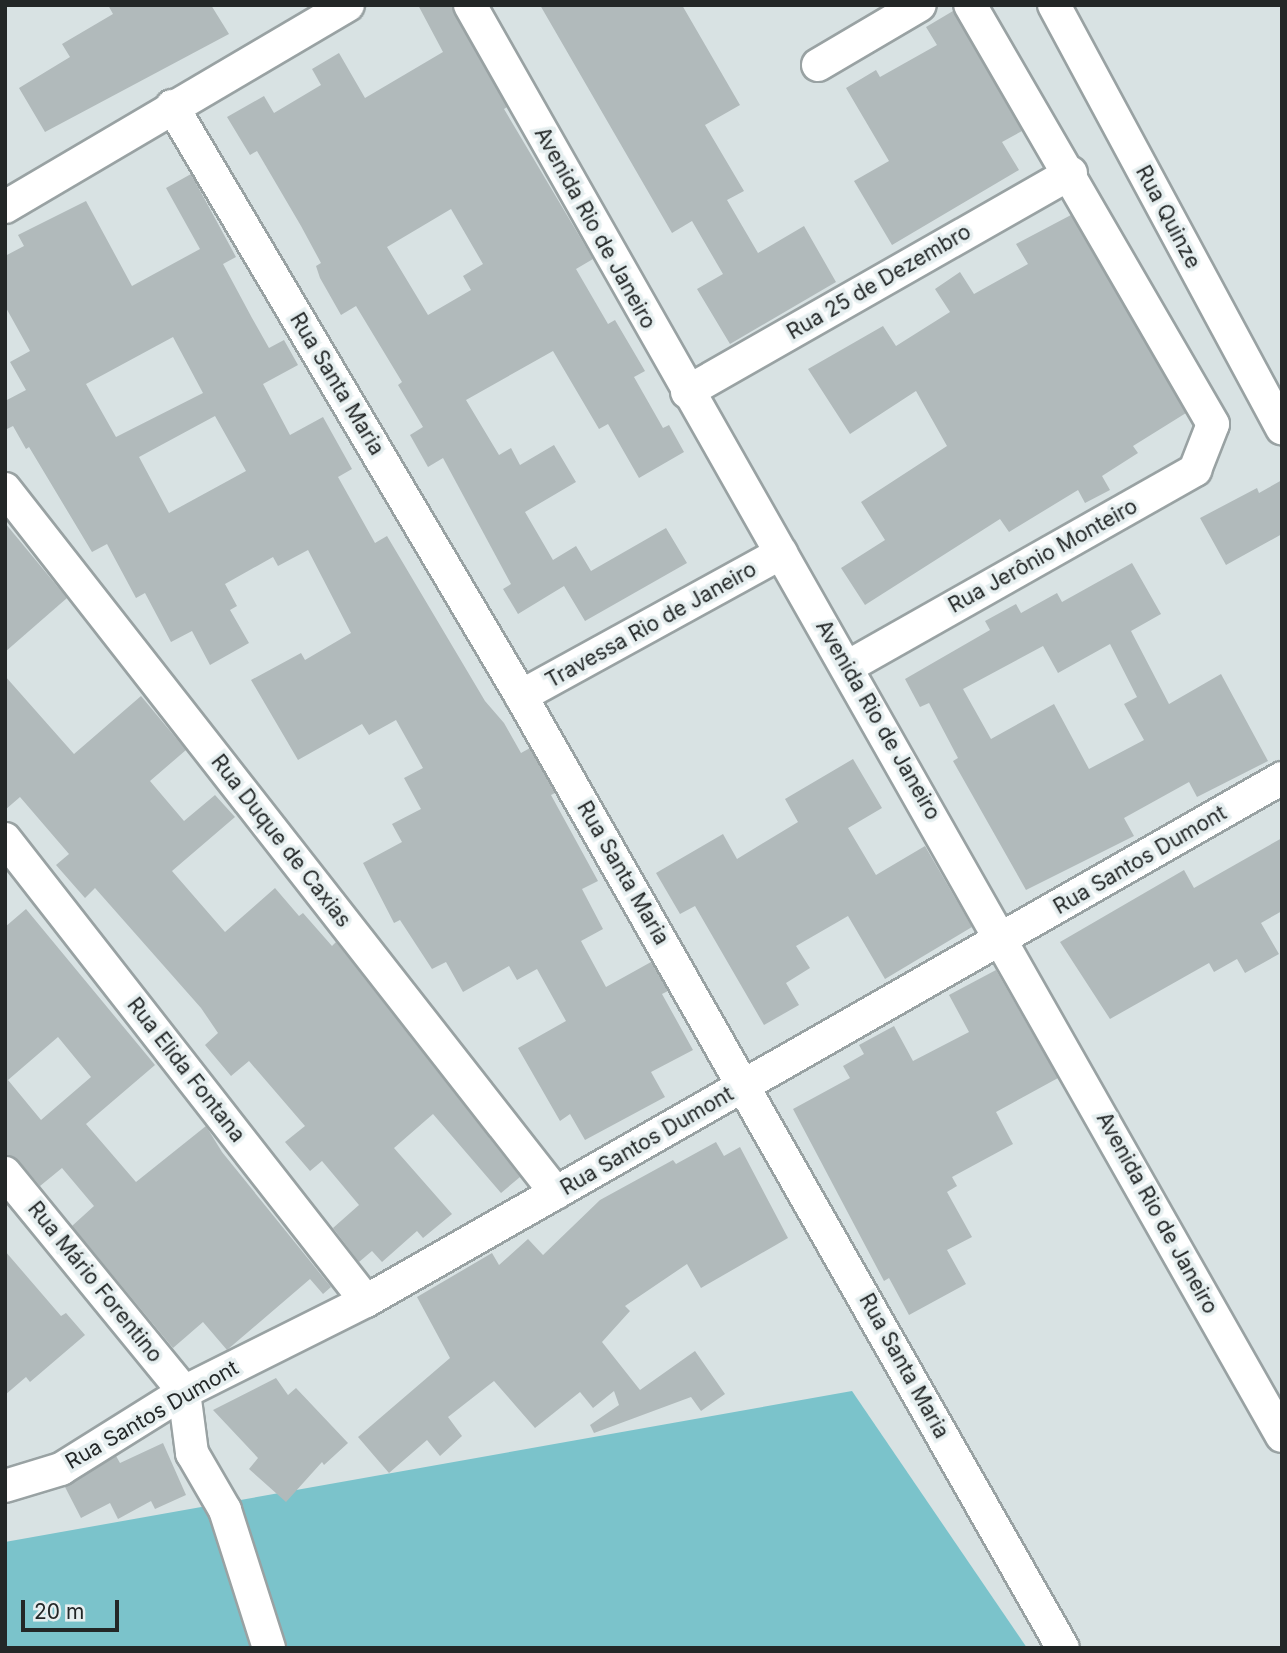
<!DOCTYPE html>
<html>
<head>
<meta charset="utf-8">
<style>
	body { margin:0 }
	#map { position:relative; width:1287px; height:1653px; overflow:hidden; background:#d8e2e3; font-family:Inter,sans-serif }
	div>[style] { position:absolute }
	.green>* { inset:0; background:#7bc3cb }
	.building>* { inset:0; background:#b1babb }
	.roads { filter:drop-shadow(2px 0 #99a2a3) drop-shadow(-2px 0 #99a2a3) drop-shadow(0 2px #99a2a3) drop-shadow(0 -2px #99a2a3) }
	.street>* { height:32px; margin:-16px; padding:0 16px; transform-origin:16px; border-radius:16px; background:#fff }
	span { translate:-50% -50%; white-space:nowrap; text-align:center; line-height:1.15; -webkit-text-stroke:7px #e6eff0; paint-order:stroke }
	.street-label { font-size:21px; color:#232727 }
	.frame { position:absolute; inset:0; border:7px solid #232727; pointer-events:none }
	.scale { position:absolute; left:21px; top:1600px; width:98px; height:32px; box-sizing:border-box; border:4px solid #232727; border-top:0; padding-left:9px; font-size:21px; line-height:24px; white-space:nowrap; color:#232727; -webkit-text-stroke:5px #e6eff0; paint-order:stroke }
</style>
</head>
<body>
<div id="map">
	<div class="green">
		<i style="clip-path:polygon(852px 1391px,1027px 1648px,5px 1648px,5px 1542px)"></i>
	</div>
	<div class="building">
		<i style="clip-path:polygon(108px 5px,211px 5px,229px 34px,45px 132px,19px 88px,70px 57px,62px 44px,113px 14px)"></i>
		<i style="clip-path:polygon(evenodd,418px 5px,452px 5px,507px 107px,504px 109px,593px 259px,576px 269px,608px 324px,615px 320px,645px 371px,634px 377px,663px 428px,669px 425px,684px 452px,639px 478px,608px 424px,599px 429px,553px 351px,466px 400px,499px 455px,511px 448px,520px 465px,554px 445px,576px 482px,525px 512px,553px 560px,576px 546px,591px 571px,666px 528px,687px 563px,585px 621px,564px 586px,518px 614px,503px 589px,511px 584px,443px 458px,428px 467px,410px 435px,423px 427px,398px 385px,402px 382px,356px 306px,341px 315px,320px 278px,316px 266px,321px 263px,301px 226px,257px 151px,250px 155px,227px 117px,264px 96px,274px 113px,321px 85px,312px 69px,339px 53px,365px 98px,443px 52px,418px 5px,451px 209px,483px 264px,463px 276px,471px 290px,428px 315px,387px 247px,451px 209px)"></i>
		<i style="clip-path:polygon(540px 5px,682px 5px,740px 105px,705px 125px,744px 191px,727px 200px,758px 253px,804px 226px,836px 282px,730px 344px,697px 289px,723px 274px,692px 221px,672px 233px)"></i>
		<i style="clip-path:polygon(953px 11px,1022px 131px,1002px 142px,1019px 170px,892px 245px,854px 181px,889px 161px,846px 88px,876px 70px,880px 77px,937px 45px,926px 27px)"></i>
		<i style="clip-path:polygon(evenodd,191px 174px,236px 257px,223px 264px,252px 318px,269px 348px,284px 340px,298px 365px,263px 384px,290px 435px,323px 417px,352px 469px,338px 477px,375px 543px,387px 536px,485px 701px,504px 723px,521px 753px,530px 748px,555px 793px,551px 795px,598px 881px,582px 889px,603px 929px,581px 941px,606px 987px,651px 962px,668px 991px,662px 994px,693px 1050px,651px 1072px,665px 1097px,585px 1140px,570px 1114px,560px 1121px,518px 1048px,566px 1021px,537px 969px,517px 980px,509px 966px,463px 992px,446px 962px,432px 969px,400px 920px,394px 923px,363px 863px,402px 842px,392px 824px,421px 809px,404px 778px,423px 768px,396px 720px,369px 735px,362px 724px,298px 760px,251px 680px,301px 653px,305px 660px,351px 633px,308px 550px,278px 566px,273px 557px,225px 584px,237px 606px,230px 610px,249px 643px,210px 665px,192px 631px,171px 642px,145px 593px,136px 598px,107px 544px,92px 552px,29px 447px,26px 449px,13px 426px,5px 430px,5px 401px,26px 390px,10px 362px,30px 351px,5px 306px,5px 256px,24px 246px,18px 235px,86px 201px,132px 286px,200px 249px,166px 188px,191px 174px,173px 337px,203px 393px,116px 437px,86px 384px,173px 337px,191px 174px,215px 416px,246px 471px,169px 513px,139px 457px,215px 416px)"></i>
		<i style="clip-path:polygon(1071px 215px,1186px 413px,1133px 446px,1138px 453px,1102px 476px,1110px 490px,1085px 503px,1078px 490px,1009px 532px,1000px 519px,865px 605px,841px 568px,885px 540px,861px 502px,947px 446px,916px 391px,850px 434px,808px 369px,883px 326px,896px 346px,950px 312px,935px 289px,960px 272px,974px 294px,1028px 264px,1016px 244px)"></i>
		<i style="clip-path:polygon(1282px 480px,1282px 534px,1226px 565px,1200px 518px,1257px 488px,1259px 493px)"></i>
		<i style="clip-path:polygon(5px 523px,67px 598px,5px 652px)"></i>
		<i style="clip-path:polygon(evenodd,1132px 563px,1161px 614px,1131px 631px,1169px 704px,1221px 674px,1268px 761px,1197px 797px,1189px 782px,1124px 818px,1134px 836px,1026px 890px,953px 761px,958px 758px,929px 703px,920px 707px,905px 679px,990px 630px,985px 621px,1016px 604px,1021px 613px,1057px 593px,1062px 602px,1132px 563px,1110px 644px,1137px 697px,1124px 704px,1144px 740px,1089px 769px,1054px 704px,991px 739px,963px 689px,1043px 646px,1058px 673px,1110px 644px)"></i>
		<i style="clip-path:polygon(5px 676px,74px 754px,141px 696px,186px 750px,150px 781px,184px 821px,215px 795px,235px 817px,172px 871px,225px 932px,275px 888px,299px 916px,303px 913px,332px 946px,336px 942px,520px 1177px,501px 1193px,433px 1114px,394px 1148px,452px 1214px,423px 1238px,417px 1231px,382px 1262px,372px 1251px,359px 1262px,333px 1228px,359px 1205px,322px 1161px,310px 1171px,285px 1142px,305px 1126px,249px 1061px,231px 1076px,205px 1045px,218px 1033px,201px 1008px,95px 888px,85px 898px,56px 865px,69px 854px,20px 797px,5px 810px)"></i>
		<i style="clip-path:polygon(853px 759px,882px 808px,848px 828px,876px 875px,925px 846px,972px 927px,885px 979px,848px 916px,796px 946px,810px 968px,786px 983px,799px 1005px,764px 1025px,695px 906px,680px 914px,656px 873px,723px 834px,737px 859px,798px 822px,785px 799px)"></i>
		<i style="clip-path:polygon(1282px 838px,1282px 911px,1261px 923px,1279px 954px,1245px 973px,1237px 959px,1214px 972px,1209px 963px,1110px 1019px,1060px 942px,1184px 870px,1194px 888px)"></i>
		<i style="clip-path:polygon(evenodd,26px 909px,155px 1065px,86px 1124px,136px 1182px,206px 1126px,222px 1152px,331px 1287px,323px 1294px,310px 1279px,227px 1350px,203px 1322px,173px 1348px,72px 1226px,94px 1206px,62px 1168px,40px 1186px,19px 1161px,5px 1155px,5px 927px,26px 909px,58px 1037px,91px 1077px,41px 1120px,8px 1080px,58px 1037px)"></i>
		<i style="clip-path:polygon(996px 970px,1058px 1078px,996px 1112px,1013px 1144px,952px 1177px,957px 1186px,947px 1192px,972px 1237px,947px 1250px,966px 1284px,909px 1315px,889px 1278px,884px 1281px,793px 1109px,850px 1078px,843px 1066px,864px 1054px,859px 1045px,894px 1026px,913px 1061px,969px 1032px,949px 995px)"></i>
		<i style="clip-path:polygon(716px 1142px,724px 1156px,740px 1147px,788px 1238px,701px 1288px,687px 1264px,625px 1306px,630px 1311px,602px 1342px,640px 1390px,695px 1351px,725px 1394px,701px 1411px,691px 1397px,594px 1433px,590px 1425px,619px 1405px,614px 1391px,593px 1408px,580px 1392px,535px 1428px,494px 1381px,448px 1417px,462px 1436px,440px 1456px,427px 1440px,389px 1473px,358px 1437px,450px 1358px,417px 1297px,492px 1253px,499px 1265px,528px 1239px,543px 1255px,600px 1200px,673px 1160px,676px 1164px)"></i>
		<i style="clip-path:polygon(5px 1251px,61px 1316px,66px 1313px,85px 1335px,30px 1382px,26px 1377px,5px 1395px)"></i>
		<i style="clip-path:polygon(276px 1378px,288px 1395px,296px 1388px,348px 1443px,324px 1465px,322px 1462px,286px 1502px,249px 1469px,258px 1458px,213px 1410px)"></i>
		<i style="clip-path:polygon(163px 1443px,186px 1495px,155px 1509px,151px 1501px,118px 1519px,110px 1503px,81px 1518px,65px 1487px,116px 1456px,120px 1463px)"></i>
	</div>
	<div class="roads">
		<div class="street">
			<i style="left:470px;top:5px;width:1645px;rotate:60.43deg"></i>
			<i style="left:1054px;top:5px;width:481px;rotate:61.7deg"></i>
			<i style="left:818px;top:65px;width:118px;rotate:-30.5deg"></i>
			<i style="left:172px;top:106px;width:685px;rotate:59.39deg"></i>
			<i style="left:521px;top:696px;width:1095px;rotate:60.35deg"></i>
			<i style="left:5px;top:207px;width:398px;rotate:-30.5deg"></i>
			<i style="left:687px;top:392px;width:442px;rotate:-29.7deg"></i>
			<i style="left:5px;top:489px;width:894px;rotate:51.95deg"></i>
			<i style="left:849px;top:666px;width:398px;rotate:-29.5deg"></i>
			<i style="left:1195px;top:470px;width:49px;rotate:-68.6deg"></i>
			<i style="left:1213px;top:424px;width:484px;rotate:-120.1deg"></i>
			<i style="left:521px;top:696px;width:297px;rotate:-28.8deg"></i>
			<i style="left:5px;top:839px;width:586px;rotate:52deg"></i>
			<i style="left:5px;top:1173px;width:283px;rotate:50.7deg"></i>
			<i style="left:184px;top:1392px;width:62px;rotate:82.5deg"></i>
			<i style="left:192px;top:1453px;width:66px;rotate:59.9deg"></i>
			<i style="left:225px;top:1510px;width:145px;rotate:72.3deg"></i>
			<i style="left:5px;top:1486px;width:59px;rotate:-16.9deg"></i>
			<i style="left:61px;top:1469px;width:145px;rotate:-32deg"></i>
			<i style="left:184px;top:1392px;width:203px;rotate:-26.6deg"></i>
			<i style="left:366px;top:1301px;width:1055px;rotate:-29.72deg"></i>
		</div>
	</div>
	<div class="street-label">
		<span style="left:1168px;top:217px;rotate:62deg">Rua Quinze</span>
		<span style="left:595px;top:228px;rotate:61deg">Avenida Rio de Janeiro</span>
		<span style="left:879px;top:282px;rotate:-30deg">Rua 25 de Dezembro</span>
		<span style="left:337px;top:384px;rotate:59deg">Rua Santa Maria</span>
		<span style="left:1043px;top:556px;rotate:-29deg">Rua Jerônio Monteiro</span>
		<span style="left:651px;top:625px;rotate:-29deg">Travessa Rio de Janeiro</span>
		<span style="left:878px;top:720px;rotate:60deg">Avenida Rio de Janeiro</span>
		<span style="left:281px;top:841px;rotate:52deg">Rua Duque de Caxias</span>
		<span style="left:1140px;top:860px;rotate:-30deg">Rua Santos Dumont</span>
		<span style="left:623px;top:873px;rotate:60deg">Rua Santa Maria</span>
		<span style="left:186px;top:1070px;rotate:52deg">Rua Elida Fontana</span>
		<span style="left:647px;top:1141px;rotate:-30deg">Rua Santos Dumont</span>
		<span style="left:1157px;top:1213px;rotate:61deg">Avenida Rio de Janeiro</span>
		<span style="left:95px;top:1282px;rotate:51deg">Rua Mário Forentino</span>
		<span style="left:904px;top:1366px;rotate:61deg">Rua Santa Maria</span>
		<span style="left:152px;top:1415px;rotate:-30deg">Rua Santos Dumont</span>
	</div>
	<div class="frame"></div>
	<div class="scale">20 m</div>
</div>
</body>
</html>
